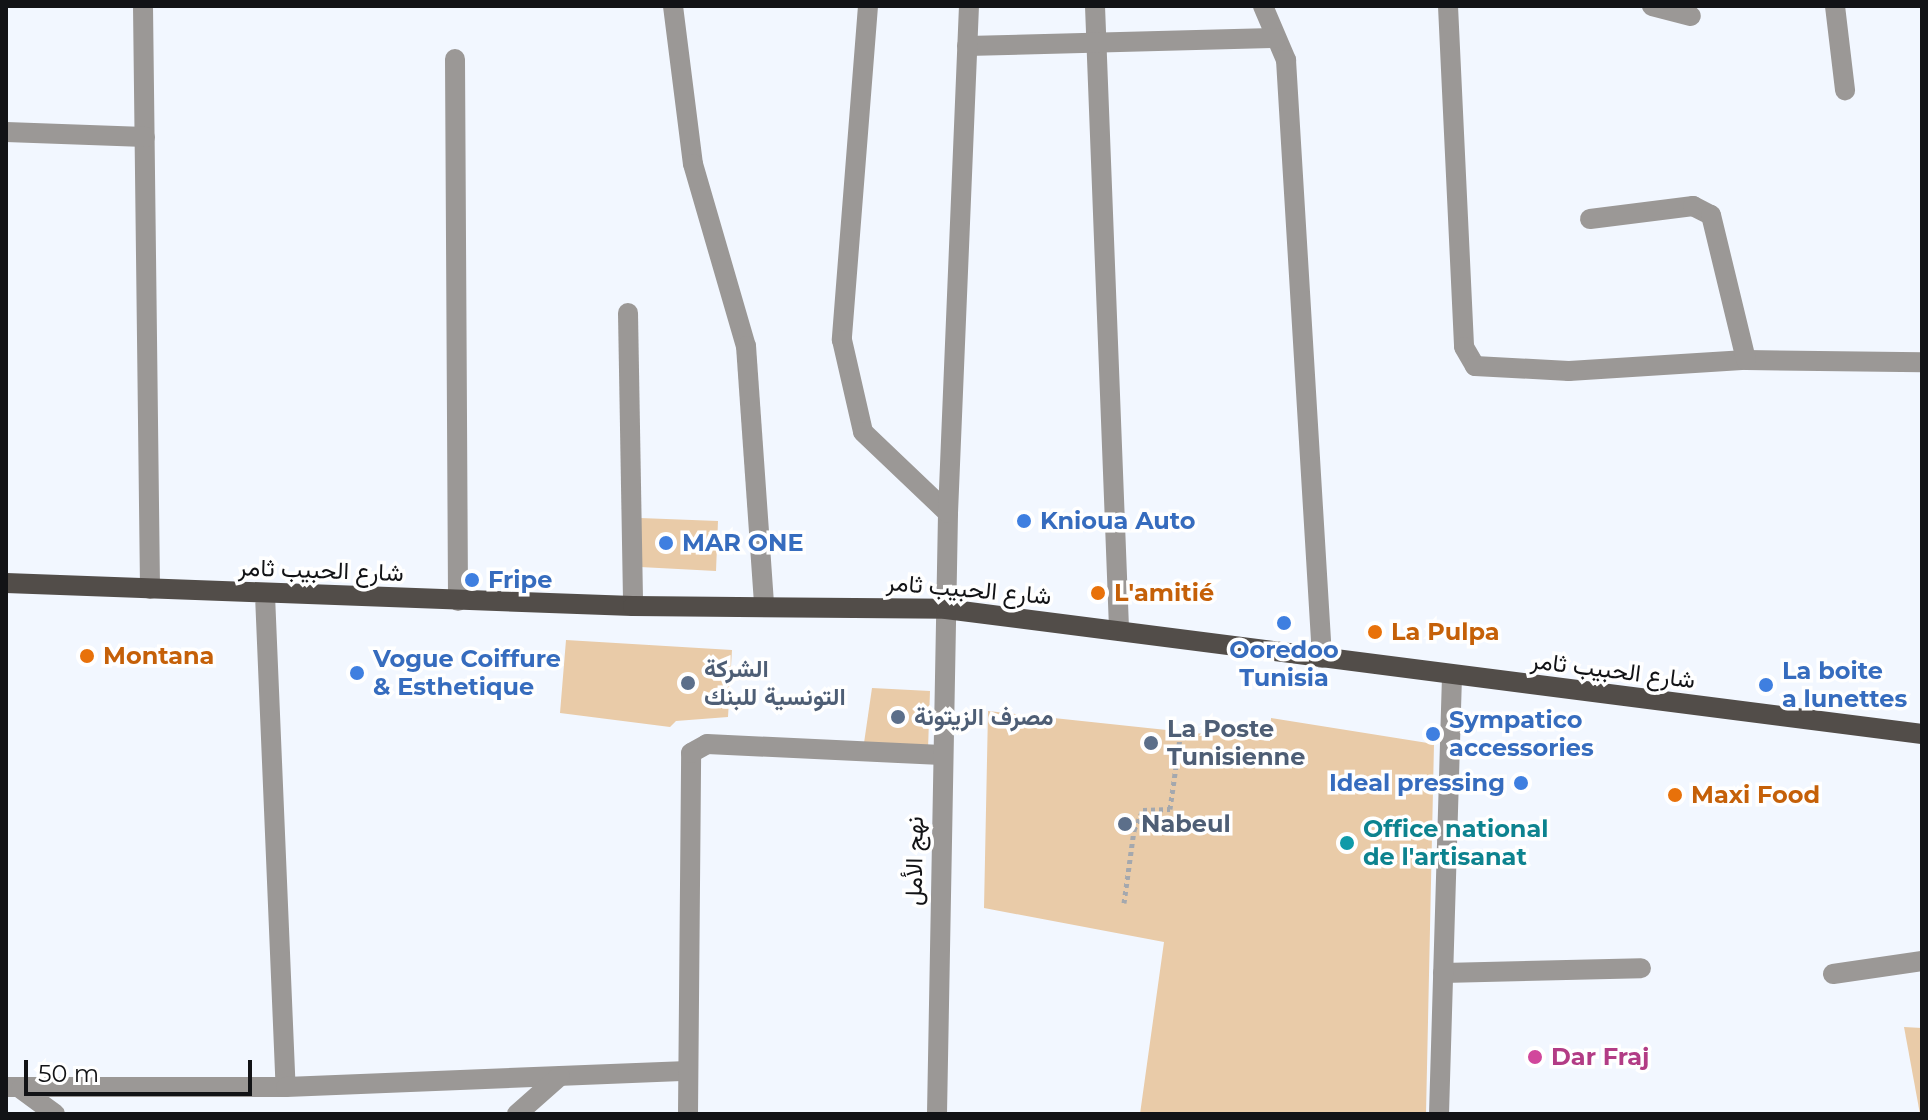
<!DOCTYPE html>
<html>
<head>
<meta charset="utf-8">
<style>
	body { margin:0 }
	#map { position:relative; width:1928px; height:1120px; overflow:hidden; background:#f2f7ff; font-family:Montserrat,Vazirmatn,sans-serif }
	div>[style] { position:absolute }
	.building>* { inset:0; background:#e9cba8 }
	.path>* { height:5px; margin-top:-2.5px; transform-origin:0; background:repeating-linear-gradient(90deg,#a4a8ae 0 4px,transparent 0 8px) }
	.minor>* { height:20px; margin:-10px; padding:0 10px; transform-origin:10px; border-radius:10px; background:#9b9896 }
	.major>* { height:20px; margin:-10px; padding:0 10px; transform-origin:10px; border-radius:10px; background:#524d49 }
	.dots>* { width:22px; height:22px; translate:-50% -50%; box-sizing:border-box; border:4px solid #fff; border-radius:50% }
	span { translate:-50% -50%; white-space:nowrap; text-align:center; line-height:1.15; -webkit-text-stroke:7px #fff; paint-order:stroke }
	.shop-label { font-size:24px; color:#366cbe; font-weight:700 }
	.left { translate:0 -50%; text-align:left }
	.right { translate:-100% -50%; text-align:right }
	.street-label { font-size:24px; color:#121316 }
	.food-label { font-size:24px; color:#c56008; font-weight:700 }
	.service-label { font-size:24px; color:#4e5e75; font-weight:700 }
	.culture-label { font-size:24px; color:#0d838f; font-weight:700 }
	.hotel-label { font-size:24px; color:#b23c85; font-weight:700 }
	.frame { position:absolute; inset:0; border:8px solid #121316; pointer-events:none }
	.scale { position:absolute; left:24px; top:1060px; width:228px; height:36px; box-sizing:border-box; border:4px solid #121316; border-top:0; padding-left:10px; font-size:24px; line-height:28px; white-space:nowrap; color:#121316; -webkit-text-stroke:6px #fff; paint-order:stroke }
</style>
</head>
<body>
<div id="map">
	<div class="building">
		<i style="clip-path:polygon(640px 518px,718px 521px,716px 571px,640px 567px)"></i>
		<i style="clip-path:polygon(566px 640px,732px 650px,728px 717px,676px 721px,670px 727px,560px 713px)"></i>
		<i style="clip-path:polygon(872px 688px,930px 691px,928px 749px,864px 743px)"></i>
		<i style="clip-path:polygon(988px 711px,1270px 741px,1271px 718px,1434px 744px,1426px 1114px,1140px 1114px,1164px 942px,984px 908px)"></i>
		<i style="clip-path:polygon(1904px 1027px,1922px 1028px,1922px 1114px,1920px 1114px)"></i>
	</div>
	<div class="path">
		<i style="left:1124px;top:903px;width:74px;rotate:-82.2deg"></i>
		<i style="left:1134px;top:830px;width:22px;rotate:-66deg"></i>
		<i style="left:1143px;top:810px;width:27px;rotate:-2deg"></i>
		<i style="left:1170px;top:809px;width:79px;rotate:-82deg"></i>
	</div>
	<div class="minor">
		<i style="left:143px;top:6px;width:583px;rotate:89.31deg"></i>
		<i style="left:673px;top:6px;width:159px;rotate:82.8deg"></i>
		<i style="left:693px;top:164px;width:190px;rotate:73.8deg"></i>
		<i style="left:746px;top:346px;width:260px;rotate:86deg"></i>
		<i style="left:868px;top:6px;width:335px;rotate:94.5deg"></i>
		<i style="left:842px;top:340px;width:94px;rotate:77.1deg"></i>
		<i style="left:863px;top:432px;width:117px;rotate:43.6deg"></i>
		<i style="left:1095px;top:6px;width:623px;rotate:87.79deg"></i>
		<i style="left:1263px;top:6px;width:59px;rotate:66.9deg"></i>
		<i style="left:1286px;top:60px;width:599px;rotate:86.55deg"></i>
		<i style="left:1448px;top:6px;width:341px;rotate:87.3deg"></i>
		<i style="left:1464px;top:347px;width:22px;rotate:60deg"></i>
		<i style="left:1475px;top:366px;width:94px;rotate:3deg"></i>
		<i style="left:1569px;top:371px;width:177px;rotate:-3.6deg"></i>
		<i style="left:1746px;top:360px;width:176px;rotate:0.7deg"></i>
		<i style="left:1652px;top:6px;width:40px;rotate:14.4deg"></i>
		<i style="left:1835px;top:6px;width:85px;rotate:83.2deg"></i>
		<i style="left:967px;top:46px;width:308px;rotate:-1.5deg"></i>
		<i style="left:455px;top:59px;width:542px;rotate:89.68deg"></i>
		<i style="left:6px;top:132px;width:139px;rotate:2.1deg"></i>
		<i style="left:1590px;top:219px;width:104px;rotate:-7.2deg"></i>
		<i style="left:1693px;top:206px;width:20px;rotate:27deg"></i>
		<i style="left:1711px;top:215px;width:149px;rotate:76.4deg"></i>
		<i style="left:628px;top:313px;width:293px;rotate:89deg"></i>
		<i style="left:265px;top:595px;width:492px;rotate:87.6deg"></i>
		<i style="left:1443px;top:973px;width:198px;rotate:-1.4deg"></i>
		<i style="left:1833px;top:974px;width:90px;rotate:-8.3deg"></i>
		<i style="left:6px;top:1087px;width:280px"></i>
		<i style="left:286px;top:1087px;width:402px;rotate:-2.3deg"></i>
		<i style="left:21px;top:1089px;width:42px;rotate:36.3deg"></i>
		<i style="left:517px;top:1114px;width:57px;rotate:-41.5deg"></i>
		<i style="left:688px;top:1114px;width:361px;rotate:-89.5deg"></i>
		<i style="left:691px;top:753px;width:18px;rotate:-29deg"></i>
		<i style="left:707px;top:744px;width:235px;rotate:2.7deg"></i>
		<i style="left:937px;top:1114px;width:601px;rotate:-88.95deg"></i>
		<i style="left:948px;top:513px;width:507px;rotate:-87.63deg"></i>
		<i style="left:1439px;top:1114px;width:437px;rotate:-88.3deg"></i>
	</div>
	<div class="major">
		<i style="left:6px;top:583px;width:627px;rotate:2.1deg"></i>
		<i style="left:633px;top:606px;width:313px;rotate:0.5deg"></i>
		<i style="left:946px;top:609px;width:984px;rotate:7.3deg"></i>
	</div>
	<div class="dots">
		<i style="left:1024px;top:521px;background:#3f7fe0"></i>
		<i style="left:666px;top:543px;background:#3f7fe0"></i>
		<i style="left:472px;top:580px;background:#3f7fe0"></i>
		<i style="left:1098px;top:593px;background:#e8710a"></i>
		<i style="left:1284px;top:623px;background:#3f7fe0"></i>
		<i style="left:1375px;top:632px;background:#e8710a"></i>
		<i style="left:87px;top:656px;background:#e8710a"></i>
		<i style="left:357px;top:673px;background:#3f7fe0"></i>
		<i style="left:688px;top:683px;background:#5c6f8a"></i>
		<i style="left:1766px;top:685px;background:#3f7fe0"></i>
		<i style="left:898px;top:717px;background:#5c6f8a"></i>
		<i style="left:1433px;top:734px;background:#3f7fe0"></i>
		<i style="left:1151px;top:743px;background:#5c6f8a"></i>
		<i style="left:1521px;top:783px;background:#3f7fe0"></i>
		<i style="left:1675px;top:795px;background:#e8710a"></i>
		<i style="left:1125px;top:824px;background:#5c6f8a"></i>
		<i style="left:1347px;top:843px;background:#0f9aa8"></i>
		<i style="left:1535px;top:1057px;background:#d1479c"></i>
	</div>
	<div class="shop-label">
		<span class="left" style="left:1040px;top:521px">Knioua Auto</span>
		<span class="left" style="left:682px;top:543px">MAR ONE</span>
		<span class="left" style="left:488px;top:580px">Fripe</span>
		<span style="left:1284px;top:664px">Ooredoo<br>Tunisia</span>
		<span class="left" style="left:373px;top:673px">Vogue Coiffure<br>&amp; Esthetique</span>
		<span class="left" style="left:1782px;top:685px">La boite<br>a lunettes</span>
		<span class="left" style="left:1449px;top:734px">Sympatico<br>accessories</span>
		<span class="right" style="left:1505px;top:783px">Ideal pressing</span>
	</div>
	<div class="street-label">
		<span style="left:321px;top:570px;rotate:2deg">شارع الحبيب ثامر</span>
		<span style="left:969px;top:589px;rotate:5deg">شارع الحبيب ثامر</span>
		<span style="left:1613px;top:670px;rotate:7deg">شارع الحبيب ثامر</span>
		<span style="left:914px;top:861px;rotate:-89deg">نهج الأمل</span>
	</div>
	<div class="food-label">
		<span class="left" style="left:1114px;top:593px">L'amitié</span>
		<span class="left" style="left:1391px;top:632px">La Pulpa</span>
		<span class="left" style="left:103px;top:656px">Montana</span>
		<span class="left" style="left:1691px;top:795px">Maxi Food</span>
	</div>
	<div class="service-label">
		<span class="left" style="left:704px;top:683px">الشركة<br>التونسية للبنك</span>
		<span class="left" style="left:914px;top:717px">مصرف الزيتونة</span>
		<span class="left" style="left:1167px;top:743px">La Poste<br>Tunisienne</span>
		<span class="left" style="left:1141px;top:824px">Nabeul</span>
	</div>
	<div class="culture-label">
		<span class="left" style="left:1363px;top:843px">Office national<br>de l'artisanat</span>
	</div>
	<div class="hotel-label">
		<span class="left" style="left:1551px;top:1057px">Dar Fraj</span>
	</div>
	<div class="frame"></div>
	<div class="scale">50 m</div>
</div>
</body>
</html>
